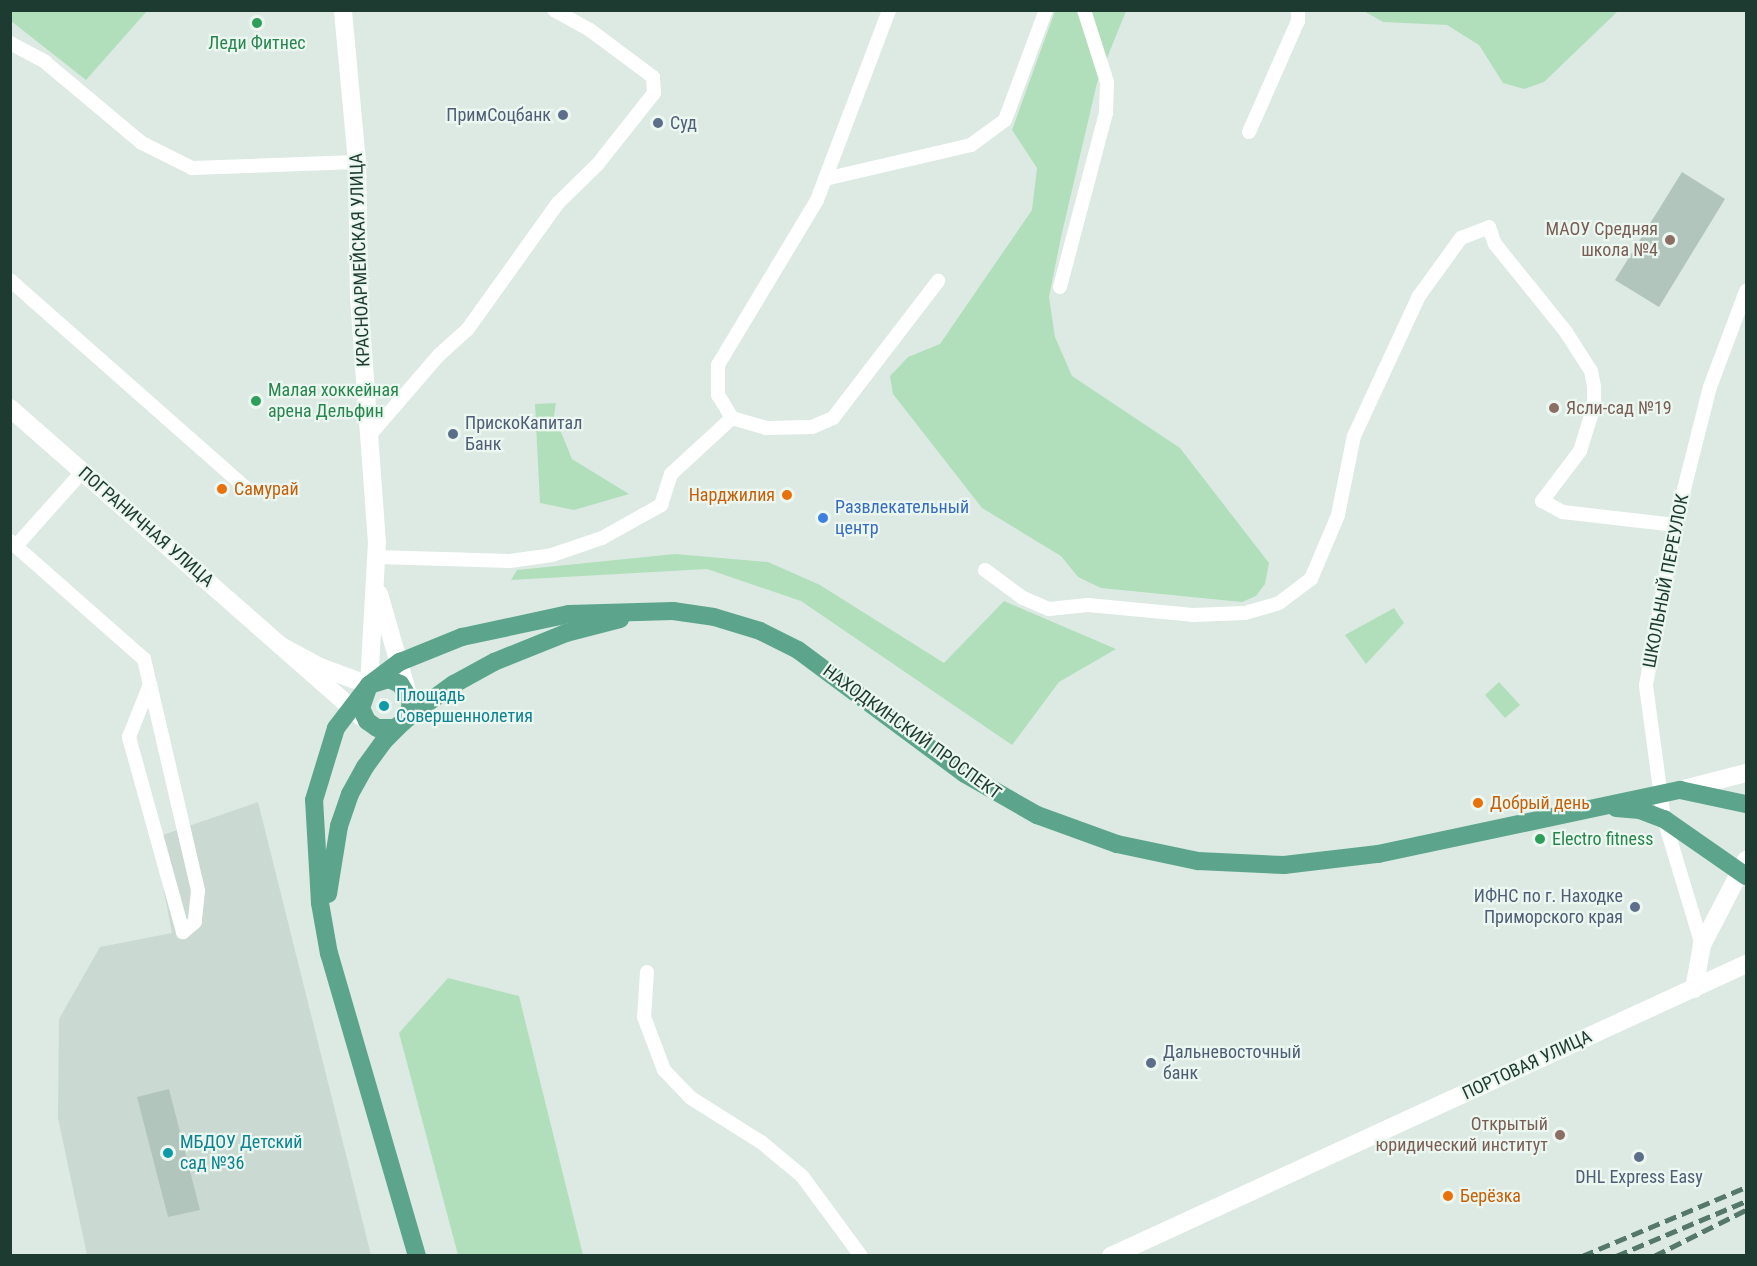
<!DOCTYPE html>
<html>
<head>
<meta charset="utf-8">
<style>
	body { margin:0 }
	#map { position:relative; width:1757px; height:1266px; overflow:hidden; background:#dceae3; font-family:"Roboto Condensed",sans-serif }
	div>[style] { position:absolute }
	.built>* { inset:0; background:#cadad2 }
	.green>* { inset:0; background:#b2dfbb }
	.building>* { inset:0; background:#b1c5bc }
	.minor>* { height:14px; margin:-7px; padding:0 7px; transform-origin:7px; border-radius:7px; background:#fff }
	.tertiary>* { height:18px; margin:-9px; padding:0 9px; transform-origin:9px; border-radius:9px; background:#fff }
	.secondary>* { height:18px; margin:-9px; padding:0 9px; transform-origin:9px; border-radius:9px; background:#fff }
	.primary>* { height:18px; margin:-9px; padding:0 9px; transform-origin:9px; border-radius:9px; background:#5ca58c }
	.rail>* { height:4.5px; margin-top:-2.25px; transform-origin:0; background:repeating-linear-gradient(90deg,#56776c 0 12px,transparent 0 18px) }
	.dots>* { width:16px; height:16px; translate:-50% -50%; box-sizing:border-box; border:3px solid #edf7f1; border-radius:50% }
	span { translate:-50% -50%; white-space:nowrap; text-align:center; line-height:1.15; -webkit-text-stroke:4.5px #edf7f1; paint-order:stroke }
	.leisure-label { font-size:18px; color:#27864d }
	.left { translate:0 -50%; text-align:left }
	.service-label { font-size:18px; color:#4e5e75 }
	.right { translate:-100% -50%; text-align:right }
	.education-label { font-size:18px; color:#785e54 }
	.street-label { font-size:18px; color:#1d3b30 }
	.food-label { font-size:18px; color:#c56008 }
	.shop-label { font-size:18px; color:#366cbe }
	.culture-label { font-size:18px; color:#0d838f }
	.frame { position:absolute; inset:0; border:12px solid #1d3b30; pointer-events:none }
</style>
</head>
<body>
<div id="map">
	<div class="built">
		<i style="clip-path:polygon(258px 802px,371px 1255px,87px 1255px,58px 1118px,59px 1019px,100px 947px,172px 933px,154px 838px)"></i>
	</div>
	<div class="green">
		<i style="clip-path:polygon(10px 11px,11px 10px,147px 11px,86px 80px,11px 21px)"></i>
		<i style="clip-path:polygon(1055px 11px,1126px 11px,1097px 83px,1061px 237px,1049px 297px,1055px 337px,1072px 376px,1180px 448px,1269px 563px,1265px 584px,1256px 596px,1242px 602px,1101px 588px,1078px 577px,1061px 556px,982px 508px,893px 394px,890px 376px,908px 357px,940px 344px,1032px 210px,1037px 168px,1012px 130px)"></i>
		<i style="clip-path:polygon(1364px 11px,1618px 11px,1544px 82px,1524px 89px,1503px 83px,1479px 45px,1447px 25px,1383px 22px)"></i>
		<i style="clip-path:polygon(556px 403px,554px 415px,572px 459px,629px 494px,574px 510px,540px 503px,535px 404px)"></i>
		<i style="clip-path:polygon(675px 554px,768px 562px,820px 585px,944px 663px,1004px 601px,1116px 649px,1059px 682px,1012px 745px,801px 601px,707px 569px,511px 580px,517px 570px)"></i>
		<i style="clip-path:polygon(1394px 608px,1404px 623px,1366px 664px,1345px 635px)"></i>
		<i style="clip-path:polygon(1499px 682px,1520px 705px,1505px 718px,1485px 695px)"></i>
		<i style="clip-path:polygon(448px 978px,519px 996px,583px 1255px,458px 1255px,399px 1033px)"></i>
	</div>
	<div class="building">
		<i style="clip-path:polygon(1682px 172px,1725px 199px,1659px 307px,1615px 280px)"></i>
		<i style="clip-path:polygon(169px 1089px,200px 1210px,168px 1217px,137px 1097px)"></i>
	</div>
	<div class="minor">
		<i style="left:10px;top:43px;width:40px;rotate:28deg"></i>
		<i style="left:45px;top:62px;width:126px;rotate:39.9deg"></i>
		<i style="left:142px;top:143px;width:56px;rotate:26.6deg"></i>
		<i style="left:192px;top:168px;width:165px;rotate:-2.1deg"></i>
		<i style="left:1249px;top:132px;width:121px;rotate:-66.2deg"></i>
		<i style="left:1298px;top:21px;width:11px;rotate:-90deg"></i>
		<i style="left:825px;top:179px;width:150px;rotate:-13.1deg"></i>
		<i style="left:971px;top:145px;width:42px;rotate:-36.3deg"></i>
		<i style="left:1005px;top:120px;width:117px;rotate:-69.6deg"></i>
		<i style="left:10px;top:280px;width:316px;rotate:41.4deg"></i>
		<i style="left:1060px;top:287px;width:180px;rotate:-75.2deg"></i>
		<i style="left:1106px;top:113px;width:31px;rotate:-88deg"></i>
		<i style="left:1107px;top:82px;width:76px;rotate:-107.7deg"></i>
		<i style="left:732px;top:418px;width:27px;rotate:-121deg"></i>
		<i style="left:718px;top:395px;width:30px;rotate:-90deg"></i>
		<i style="left:718px;top:365px;width:192px;rotate:-59deg"></i>
		<i style="left:817px;top:200px;width:203px;rotate:-69.2deg"></i>
		<i style="left:732px;top:418px;width:35px;rotate:16deg"></i>
		<i style="left:766px;top:428px;width:46px;rotate:-1.2deg"></i>
		<i style="left:812px;top:427px;width:23px;rotate:-23deg"></i>
		<i style="left:833px;top:418px;width:173px;rotate:-52.5deg"></i>
		<i style="left:369px;top:436px;width:107px;rotate:-49.2deg"></i>
		<i style="left:439px;top:355px;width:38px;rotate:-42deg"></i>
		<i style="left:467px;top:330px;width:156px;rotate:-54.4deg"></i>
		<i style="left:558px;top:203px;width:54px;rotate:-44.3deg"></i>
		<i style="left:597px;top:165px;width:92px;rotate:-51.6deg"></i>
		<i style="left:654px;top:93px;width:16px;rotate:-94deg"></i>
		<i style="left:653px;top:77px;width:79px;rotate:-143.3deg"></i>
		<i style="left:590px;top:30px;width:41px;rotate:-150.9deg"></i>
		<i style="left:10px;top:541px;width:179px;rotate:41.4deg"></i>
		<i style="left:144px;top:659px;width:26px;rotate:77deg"></i>
		<i style="left:150px;top:684px;width:212px;rotate:76.9deg"></i>
		<i style="left:198px;top:891px;width:31px;rotate:96deg"></i>
		<i style="left:195px;top:922px;width:16px;rotate:140deg"></i>
		<i style="left:183px;top:932px;width:202px;rotate:-105.5deg"></i>
		<i style="left:129px;top:737px;width:57px;rotate:-68.4deg"></i>
		<i style="left:16px;top:546px;width:99px;rotate:-48.3deg"></i>
		<i style="left:377px;top:557px;width:133px;rotate:1.7deg"></i>
		<i style="left:510px;top:561px;width:42px;rotate:-8.1deg"></i>
		<i style="left:552px;top:555px;width:53px;rotate:-18.8deg"></i>
		<i style="left:602px;top:538px;width:68px;rotate:-29.2deg"></i>
		<i style="left:661px;top:505px;width:33px;rotate:-72deg"></i>
		<i style="left:671px;top:474px;width:83px;rotate:-42.6deg"></i>
		<i style="left:985px;top:570px;width:47px;rotate:36.4deg"></i>
		<i style="left:1023px;top:598px;width:28px;rotate:23deg"></i>
		<i style="left:1049px;top:609px;width:39px;rotate:-6deg"></i>
		<i style="left:1088px;top:605px;width:105px;rotate:5.4deg"></i>
		<i style="left:1193px;top:615px;width:52px;rotate:-2.2deg"></i>
		<i style="left:1245px;top:613px;width:35px;rotate:-16deg"></i>
		<i style="left:1279px;top:603px;width:40px;rotate:-37deg"></i>
		<i style="left:1311px;top:579px;width:69px;rotate:-67.1deg"></i>
		<i style="left:1338px;top:515px;width:81px;rotate:-78.6deg"></i>
		<i style="left:1354px;top:436px;width:154px;rotate:-65.1deg"></i>
		<i style="left:1419px;top:296px;width:72px;rotate:-54.1deg"></i>
		<i style="left:1461px;top:238px;width:30px;rotate:-21deg"></i>
		<i style="left:1489px;top:227px;width:18px;rotate:71deg"></i>
		<i style="left:1495px;top:244px;width:113px;rotate:51.1deg"></i>
		<i style="left:1566px;top:332px;width:46px;rotate:57.3deg"></i>
		<i style="left:1591px;top:371px;width:16px;rotate:79deg"></i>
		<i style="left:1594px;top:387px;width:19px;rotate:90deg"></i>
		<i style="left:1594px;top:406px;width:47px;rotate:107.3deg"></i>
		<i style="left:1580px;top:451px;width:63px;rotate:127.2deg"></i>
		<i style="left:1542px;top:501px;width:24px;rotate:28deg"></i>
		<i style="left:1563px;top:512px;width:113px;rotate:6.6deg"></i>
		<i style="left:1702px;top:945px;width:132px;rotate:-106.8deg"></i>
		<i style="left:1664px;top:819px;width:135px;rotate:-97.7deg"></i>
		<i style="left:1646px;top:685px;width:163px;rotate:-79.7deg"></i>
		<i style="left:1675px;top:525px;width:142px;rotate:-75.8deg"></i>
		<i style="left:1710px;top:387px;width:103px;rotate:-69.4deg"></i>
		<i style="left:647px;top:972px;width:45px;rotate:93.8deg"></i>
		<i style="left:644px;top:1017px;width:57px;rotate:69.3deg"></i>
		<i style="left:664px;top:1070px;width:39px;rotate:46deg"></i>
		<i style="left:691px;top:1098px;width:83px;rotate:32.2deg"></i>
		<i style="left:761px;top:1142px;width:53px;rotate:39.7deg"></i>
		<i style="left:802px;top:1176px;width:99px;rotate:53.6deg"></i>
	</div>
	<div class="tertiary">
		<i style="left:1680px;top:790px;width:68px;rotate:-14.4deg"></i>
		<i style="left:1694px;top:989px;width:45px;rotate:-79.7deg"></i>
		<i style="left:1702px;top:945px;width:96px;rotate:-62.6deg"></i>
		<i style="left:1111px;top:1256px;width:699px;rotate:-24.69deg"></i>
	</div>
	<div class="secondary">
		<i style="left:10px;top:408px;width:470px;rotate:41.3deg"></i>
		<i style="left:379px;top:594px;width:101px;rotate:73.9deg"></i>
		<i style="left:281px;top:646px;width:44px;rotate:28.3deg"></i>
		<i style="left:320px;top:667px;width:52px;rotate:20.2deg"></i>
		<i style="left:369px;top:685px;width:142px;rotate:-86.8deg"></i>
		<i style="left:377px;top:543px;width:245px;rotate:-94.2deg"></i>
		<i style="left:359px;top:299px;width:137px;rotate:-90.8deg"></i>
		<i style="left:357px;top:162px;width:153px;rotate:-95.3deg"></i>
	</div>
	<div class="primary">
		<i style="left:1616px;top:808px;width:24px;rotate:5deg"></i>
		<i style="left:1640px;top:810px;width:26px;rotate:21deg"></i>
		<i style="left:1664px;top:819px;width:100px;rotate:34.8deg"></i>
		<i style="left:328px;top:894px;width:69px;rotate:-80.8deg"></i>
		<i style="left:339px;top:826px;width:34px;rotate:-71deg"></i>
		<i style="left:350px;top:794px;width:31px;rotate:-61deg"></i>
		<i style="left:365px;top:767px;width:32px;rotate:-54deg"></i>
		<i style="left:384px;top:741px;width:27px;rotate:-45deg"></i>
		<i style="left:403px;top:722px;width:11px;rotate:-56deg"></i>
		<i style="left:409px;top:713px;width:11px;rotate:-80deg"></i>
		<i style="left:411px;top:702px;width:21px;rotate:-121deg"></i>
		<i style="left:400px;top:684px;width:12px;rotate:-156deg"></i>
		<i style="left:389px;top:679px;width:21px;rotate:163deg"></i>
		<i style="left:369px;top:685px;width:24px;rotate:109deg"></i>
		<i style="left:361px;top:708px;width:14px;rotate:65deg"></i>
		<i style="left:367px;top:721px;width:12px;rotate:35deg"></i>
		<i style="left:377px;top:728px;width:18px"></i>
		<i style="left:395px;top:728px;width:10px;rotate:-37deg"></i>
		<i style="left:403px;top:722px;width:29px;rotate:-38deg"></i>
		<i style="left:426px;top:704px;width:34px;rotate:-36deg"></i>
		<i style="left:454px;top:684px;width:46px;rotate:-28.8deg"></i>
		<i style="left:494px;top:662px;width:78px;rotate:-21.9deg"></i>
		<i style="left:566px;top:633px;width:56px;rotate:-14.5deg"></i>
		<i style="left:417px;top:1256px;width:315px;rotate:-106.2deg"></i>
		<i style="left:329px;top:954px;width:52px;rotate:-100deg"></i>
		<i style="left:320px;top:903px;width:103px;rotate:-93.3deg"></i>
		<i style="left:314px;top:800px;width:75px;rotate:-73deg"></i>
		<i style="left:336px;top:728px;width:54px;rotate:-52.5deg"></i>
		<i style="left:369px;top:685px;width:39px;rotate:-37deg"></i>
		<i style="left:400px;top:662px;width:67px;rotate:-22deg"></i>
		<i style="left:462px;top:637px;width:109px;rotate:-12.1deg"></i>
		<i style="left:569px;top:614px;width:104px;rotate:-1.7deg"></i>
		<i style="left:673px;top:611px;width:41px;rotate:8.3deg"></i>
		<i style="left:714px;top:617px;width:48px;rotate:16.9deg"></i>
		<i style="left:760px;top:631px;width:42px;rotate:26.6deg"></i>
		<i style="left:798px;top:650px;width:208px;rotate:36.6deg"></i>
		<i style="left:965px;top:774px;width:83px;rotate:29.7deg"></i>
		<i style="left:1037px;top:815px;width:85px;rotate:19.9deg"></i>
		<i style="left:1117px;top:844px;width:83px;rotate:11.9deg"></i>
		<i style="left:1198px;top:861px;width:86px;rotate:2.7deg"></i>
		<i style="left:1284px;top:865px;width:95px;rotate:-6.7deg"></i>
		<i style="left:1378px;top:854px;width:309px;rotate:-12deg"></i>
		<i style="left:1680px;top:790px;width:67px;rotate:12deg"></i>
	</div>
	<div class="rail">
		<i style="left:1582px;top:1256px;width:178px;rotate:-22.8deg"></i>
		<i style="left:1616px;top:1256px;width:141px;rotate:-22.9deg"></i>
		<i style="left:1654px;top:1256px;width:103px;rotate:-26.6deg"></i>
	</div>
	<div class="dots">
		<i style="left:257px;top:23px;background:#2e9e5b"></i>
		<i style="left:563px;top:115px;background:#5c6f8a"></i>
		<i style="left:658px;top:123px;background:#5c6f8a"></i>
		<i style="left:1670px;top:240px;background:#8d6e63"></i>
		<i style="left:256px;top:401px;background:#2e9e5b"></i>
		<i style="left:1554px;top:408px;background:#8d6e63"></i>
		<i style="left:453px;top:434px;background:#5c6f8a"></i>
		<i style="left:222px;top:489px;background:#e8710a"></i>
		<i style="left:787px;top:495px;background:#e8710a"></i>
		<i style="left:823px;top:518px;background:#3f7fe0"></i>
		<i style="left:384px;top:706px;background:#0f9aa8"></i>
		<i style="left:1478px;top:803px;background:#e8710a"></i>
		<i style="left:1540px;top:839px;background:#2e9e5b"></i>
		<i style="left:1635px;top:907px;background:#5c6f8a"></i>
		<i style="left:1151px;top:1063px;background:#5c6f8a"></i>
		<i style="left:1560px;top:1135px;background:#8d6e63"></i>
		<i style="left:168px;top:1153px;background:#0f9aa8"></i>
		<i style="left:1639px;top:1157px;background:#5c6f8a"></i>
		<i style="left:1448px;top:1196px;background:#e8710a"></i>
	</div>
	<div class="leisure-label">
		<span style="left:257px;top:43px">Леди Фитнес</span>
		<span class="left" style="left:268px;top:401px">Малая хоккейная<br>арена Дельфин</span>
		<span class="left" style="left:1552px;top:839px">Electro fitness</span>
	</div>
	<div class="service-label">
		<span class="right" style="left:551px;top:115px">ПримСоцбанк</span>
		<span class="left" style="left:670px;top:123px">Суд</span>
		<span class="left" style="left:465px;top:434px">ПрискоКапитал<br>Банк</span>
		<span class="right" style="left:1623px;top:907px">ИФНС по г. Находке<br>Приморского края</span>
		<span class="left" style="left:1163px;top:1063px">Дальневосточный<br>банк</span>
		<span style="left:1639px;top:1177px">DHL Express Easy</span>
	</div>
	<div class="education-label">
		<span class="right" style="left:1658px;top:240px">МАОУ Средняя<br>школа №4</span>
		<span class="left" style="left:1566px;top:408px">Ясли-сад №19</span>
		<span class="right" style="left:1548px;top:1135px">Открытый<br>юридический институт</span>
	</div>
	<div class="street-label">
		<span style="left:360px;top:260px;rotate:-92deg">КРАСНОАРМЕЙСКАЯ УЛИЦА</span>
		<span style="left:146px;top:527px;rotate:41deg">ПОГРАНИЧНАЯ УЛИЦА</span>
		<span style="left:1666px;top:581px;rotate:-79deg">ШКОЛЬНЫЙ ПЕРЕУЛОК</span>
		<span style="left:912px;top:732px;rotate:36deg">НАХОДКИНСКИЙ ПРОСПЕКТ</span>
		<span style="left:1527px;top:1065px;rotate:-25deg">ПОРТОВАЯ УЛИЦА</span>
	</div>
	<div class="food-label">
		<span class="left" style="left:234px;top:489px">Самурай</span>
		<span class="right" style="left:775px;top:495px">Нарджилия</span>
		<span class="left" style="left:1490px;top:803px">Добрый день</span>
		<span class="left" style="left:1460px;top:1196px">Берёзка</span>
	</div>
	<div class="shop-label">
		<span class="left" style="left:835px;top:518px">Развлекательный<br>центр</span>
	</div>
	<div class="culture-label">
		<span class="left" style="left:396px;top:706px">Площадь<br>Совершеннолетия</span>
		<span class="left" style="left:180px;top:1153px">МБДОУ Детский<br>сад №36</span>
	</div>
	<div class="frame"></div>
</div>
</body>
</html>
